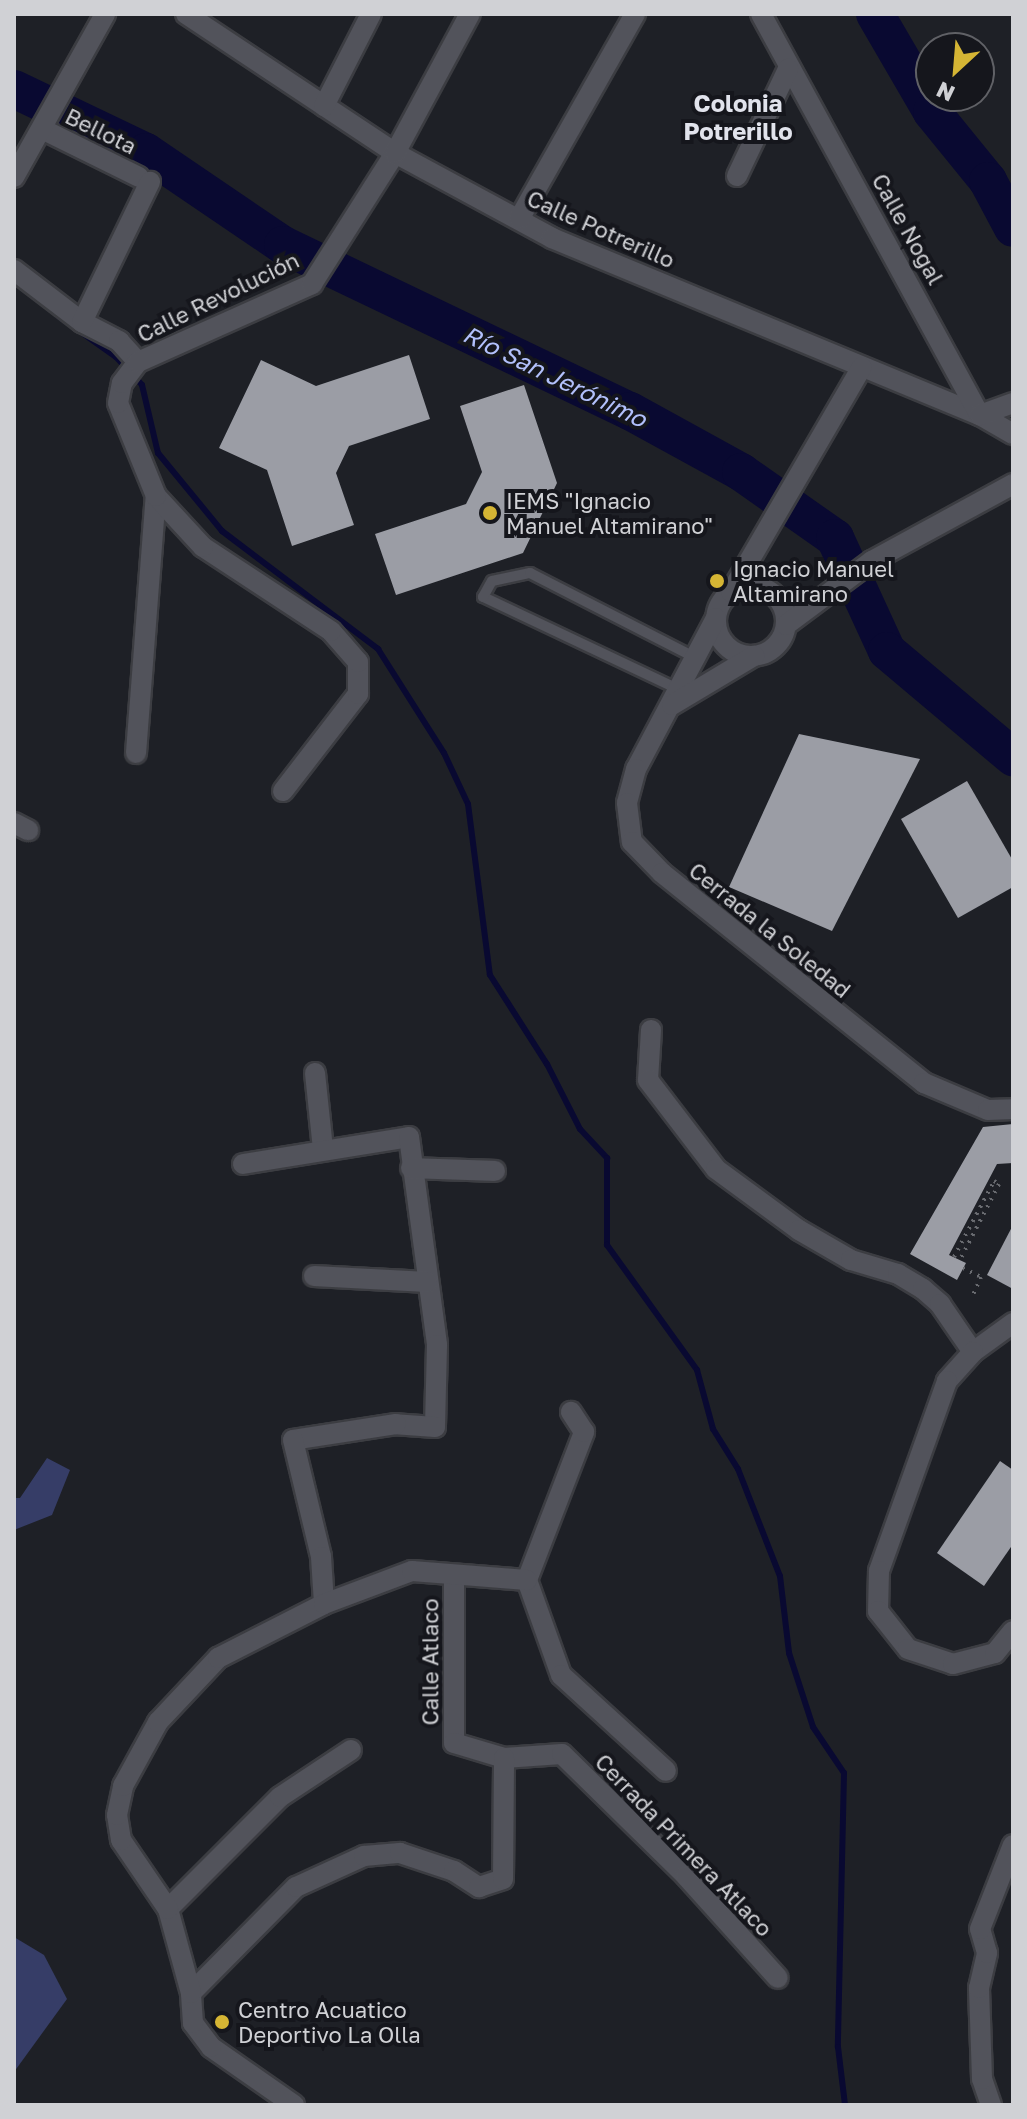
<!DOCTYPE html>
<html>
<head>
<meta charset="utf-8">
<style>
	body { margin:0 }
	#map { position:relative; width:1027px; height:2119px; overflow:hidden; background:#1e2026; font-family:"Golos Text",sans-serif }
	div>[style] { position:absolute }
	.green>* { inset:0; background:#363d67 }
	.stream>* { height:6px; margin:-3px; padding:0 3px; transform-origin:3px; border-radius:3px; background:#090931 }
	.river>* { height:38px; margin:-19px; padding:0 19px; transform-origin:19px; border-radius:19px; background:#090931 }
	.building>* { inset:0; background:#9b9da5 }
	.path>* { height:4px; margin-top:-2px; transform-origin:0; background:repeating-linear-gradient(90deg,#696b70 0 2px,transparent 0 8px) }
	.roads { filter:drop-shadow(2px 0 #3c3d42) drop-shadow(-2px 0 #3c3d42) drop-shadow(0 2px #3c3d42) drop-shadow(0 -2px #3c3d42) }
	.lane>* { height:10px; margin:-5px; padding:0 5px; transform-origin:5px; border-radius:5px; background:#52535b }
	.street>* { height:20px; margin:-10px; padding:0 10px; transform-origin:10px; border-radius:10px; background:#52535b }
	.street>.ring { margin:-10px; padding:0; box-sizing:content-box; background:none; border:20px solid #52535b; border-radius:50% }
	.dots>* { width:22px; height:22px; translate:-50% -50%; box-sizing:border-box; border:4px solid #15161c; border-radius:50% }
	span { translate:-50% -50%; white-space:nowrap; text-align:center; line-height:1.15; -webkit-text-stroke:8px #15161c; paint-order:stroke }
	.street-label { font-size:22px; color:#d0d1d5 }
	.poi-label { font-size:22px; color:#d0d1d5 }
	.left { translate:0 -50%; text-align:left }
	.neighbourhood-label { font-size:24px; color:#e1e3ec; font-weight:700 }
	.water-label { font-size:24px; color:#b2c0fb; font-style:italic }
	.frame { position:absolute; inset:0; border:16px solid #d0d1d5; pointer-events:none }
	.north { position:absolute; left:915px; top:32px; width:80px; height:80px; box-sizing:border-box; background:#15161c; border:2px solid #606166; border-radius:50%; rotate:206deg; font-size:22px; font-weight:700; line-height:32px; text-align:center; color:#d0d1d5 }
	.north::after { content:''; display:block; margin:auto; width:28px; height:36px; background:#d5b534; clip-path:polygon(50% 0,100% 100%,50% 72%,0 100%) }
</style>
</head>
<body>
<div id="map">
	<div class="green">
		<i style="clip-path:polygon(47px 1458px,70px 1470px,52px 1515px,14px 1530px,14px 1498px,20px 1498px)"></i>
		<i style="clip-path:polygon(14px 1937px,44px 1955px,67px 1999px,14px 2072px)"></i>
	</div>
	<div class="stream">
		<i style="left:57px;top:315px;width:72px;rotate:35.4deg"></i>
		<i style="left:116px;top:357px;width:38px;rotate:47deg"></i>
		<i style="left:142px;top:385px;width:70px;rotate:76.8deg"></i>
		<i style="left:158px;top:453px;width:101px;rotate:50.6deg"></i>
		<i style="left:222px;top:531px;width:196px;rotate:37.1deg"></i>
		<i style="left:378px;top:649px;width:123px;rotate:57.6deg"></i>
		<i style="left:444px;top:753px;width:56px;rotate:64.8deg"></i>
		<i style="left:468px;top:804px;width:172px;rotate:82.7deg"></i>
		<i style="left:490px;top:975px;width:106px;rotate:57.4deg"></i>
		<i style="left:547px;top:1064px;width:73px;rotate:63.1deg"></i>
		<i style="left:580px;top:1129px;width:40px;rotate:47deg"></i>
		<i style="left:607px;top:1158px;width:87px;rotate:90deg"></i>
		<i style="left:607px;top:1245px;width:154px;rotate:54.2deg"></i>
		<i style="left:697px;top:1370px;width:61px;rotate:74.8deg"></i>
		<i style="left:713px;top:1429px;width:47px;rotate:58deg"></i>
		<i style="left:738px;top:1469px;width:115px;rotate:68.6deg"></i>
		<i style="left:780px;top:1576px;width:78px;rotate:83.3deg"></i>
		<i style="left:789px;top:1653px;width:78px;rotate:72deg"></i>
		<i style="left:813px;top:1727px;width:55px;rotate:56deg"></i>
		<i style="left:844px;top:1773px;width:274px;rotate:91.3deg"></i>
		<i style="left:838px;top:2047px;width:58px;rotate:83.1deg"></i>
	</div>
	<div class="river">
		<i style="left:875px;top:14px;width:113px;rotate:59.8deg"></i>
		<i style="left:932px;top:112px;width:89px;rotate:50.9deg"></i>
		<i style="left:988px;top:181px;width:53px;rotate:62deg"></i>
		<i style="left:14px;top:89px;width:146px;rotate:25.5deg"></i>
		<i style="left:146px;top:152px;width:166px;rotate:34.2deg"></i>
		<i style="left:283px;top:245px;width:385px;rotate:25.6deg"></i>
		<i style="left:630px;top:411px;width:127px;rotate:28.8deg"></i>
		<i style="left:741px;top:472px;width:115px;rotate:35.1deg"></i>
		<i style="left:835px;top:538px;width:124px;rotate:65.3deg"></i>
		<i style="left:887px;top:651px;width:165px;rotate:40.1deg"></i>
	</div>
	<div class="building">
		<i style="clip-path:polygon(409px 355px,430px 419px,349px 446px,336px 473px,354px 525px,292px 546px,267px 470px,219px 448px,261px 360px,316px 386px)"></i>
		<i style="clip-path:polygon(524px 385px,557px 483px,523px 553px,396px 595px,375px 534px,466px 504px,482px 472px,460px 406px)"></i>
		<i style="clip-path:polygon(799px 734px,920px 759px,832px 931px,729px 887px)"></i>
		<i style="clip-path:polygon(967px 781px,1013px 861px,1013px 887px,958px 918px,901px 819px)"></i>
		<i style="clip-path:polygon(1013px 1124px,1013px 1163px,997px 1164px,949px 1255px,966px 1263px,957px 1280px,910px 1254px,983px 1127px)"></i>
		<i style="clip-path:polygon(1013px 1225px,1013px 1289px,987px 1275px)"></i>
		<i style="clip-path:polygon(1000px 1461px,1013px 1470px,1013px 1544px,984px 1586px,937px 1553px)"></i>
	</div>
	<div class="path">
		<i style="left:954px;top:1257px;width:86px;rotate:-62.2deg"></i>
		<i style="left:994px;top:1181px;width:6px;rotate:31deg"></i>
		<i style="left:999px;top:1184px;width:85px;rotate:117.2deg"></i>
		<i style="left:963px;top:1268px;width:20px;rotate:27deg"></i>
		<i style="left:981px;top:1277px;width:20px;rotate:114deg"></i>
	</div>
	<div class="roads">
		<div class="lane">
			<i style="left:680px;top:690px;width:218px;rotate:-154.7deg"></i>
			<i style="left:483px;top:597px;width:18px;rotate:-61deg"></i>
			<i style="left:492px;top:581px;width:39px;rotate:-12deg"></i>
			<i style="left:530px;top:573px;width:186px;rotate:27.1deg"></i>
		</div>
		<div class="street">
			<i style="left:186px;top:14px;width:251px;rotate:33.6deg"></i>
			<i style="left:395px;top:153px;width:179px;rotate:28.4deg"></i>
			<i style="left:552px;top:238px;width:463px;rotate:22.5deg"></i>
			<i style="left:980px;top:415px;width:38px;rotate:30deg"></i>
			<i style="left:761px;top:14px;width:457px;rotate:61.4deg"></i>
			<i style="left:324px;top:106px;width:103px;rotate:-62.9deg"></i>
			<i style="left:42px;top:129px;width:108px;rotate:26.3deg"></i>
			<i style="left:737px;top:176px;width:119px;rotate:-64.5deg"></i>
			<i style="left:14px;top:177px;width:187px;rotate:-60.8deg"></i>
			<i style="left:519px;top:219px;width:236px;rotate:-60.5deg"></i>
			<i style="left:14px;top:270px;width:86px;rotate:37.4deg"></i>
			<i style="left:82px;top:322px;width:42px;rotate:27.2deg"></i>
			<i style="left:119px;top:341px;width:28px;rotate:48deg"></i>
			<i style="left:82px;top:322px;width:156px;rotate:-64.1deg"></i>
			<i style="left:980px;top:415px;width:35px;rotate:-20deg"></i>
			<i class="ring" style="left:716px;top:586px;width:50px;height:50px"></i>
			<i style="left:731px;top:592px;width:260px;rotate:-59.8deg"></i>
			<i style="left:716px;top:618px;width:171px;rotate:117.9deg"></i>
			<i style="left:636px;top:769px;width:35px;rotate:105deg"></i>
			<i style="left:627px;top:803px;width:39px;rotate:83deg"></i>
			<i style="left:632px;top:842px;width:43px;rotate:45.9deg"></i>
			<i style="left:662px;top:873px;width:336px;rotate:38.7deg"></i>
			<i style="left:924px;top:1083px;width:69px;rotate:22.9deg"></i>
			<i style="left:988px;top:1110px;width:25px;rotate:-2deg"></i>
			<i style="left:786px;top:625px;width:107px;rotate:-36.7deg"></i>
			<i style="left:872px;top:561px;width:161px;rotate:-28.6deg"></i>
			<i style="left:672px;top:705px;width:96px;rotate:-30.9deg"></i>
			<i style="left:136px;top:753px;width:258px;rotate:-85.6deg"></i>
			<i style="left:283px;top:791px;width:123px;rotate:-52.3deg"></i>
			<i style="left:358px;top:694px;width:32px;rotate:-90deg"></i>
			<i style="left:358px;top:662px;width:41px;rotate:-131.1deg"></i>
			<i style="left:331px;top:631px;width:153px;rotate:-146.7deg"></i>
			<i style="left:203px;top:547px;width:69px;rotate:-132.7deg"></i>
			<i style="left:156px;top:496px;width:100px;rotate:-112.2deg"></i>
			<i style="left:118px;top:403px;width:20px;rotate:-79deg"></i>
			<i style="left:122px;top:383px;width:26px;rotate:-53deg"></i>
			<i style="left:138px;top:362px;width:191px;rotate:-24.1deg"></i>
			<i style="left:312px;top:284px;width:155px;rotate:-57.6deg"></i>
			<i style="left:395px;top:153px;width:158px;rotate:-61.7deg"></i>
			<i style="left:14px;top:823px;width:16px;rotate:27deg"></i>
			<i style="left:651px;top:1030px;width:50px;rotate:93.4deg"></i>
			<i style="left:648px;top:1080px;width:112px;rotate:52.6deg"></i>
			<i style="left:716px;top:1169px;width:103px;rotate:36.3deg"></i>
			<i style="left:799px;top:1230px;width:60px;rotate:30deg"></i>
			<i style="left:851px;top:1260px;width:49px;rotate:16.6deg"></i>
			<i style="left:898px;top:1274px;width:29px;rotate:31deg"></i>
			<i style="left:923px;top:1289px;width:23px;rotate:41deg"></i>
			<i style="left:940px;top:1304px;width:58px;rotate:55.5deg"></i>
			<i style="left:315px;top:1073px;width:76px;rotate:84deg"></i>
			<i style="left:243px;top:1164px;width:168px;rotate:-9.2deg"></i>
			<i style="left:409px;top:1137px;width:210px;rotate:82.3deg"></i>
			<i style="left:437px;top:1345px;width:82px;rotate:91.4deg"></i>
			<i style="left:435px;top:1427px;width:39px;rotate:-176deg"></i>
			<i style="left:396px;top:1424px;width:104px;rotate:171.2deg"></i>
			<i style="left:293px;top:1440px;width:120px;rotate:76.5deg"></i>
			<i style="left:321px;top:1557px;width:47px;rotate:86.3deg"></i>
			<i style="left:411px;top:1168px;width:84px;rotate:2deg"></i>
			<i style="left:314px;top:1276px;width:113px;rotate:3deg"></i>
			<i style="left:1013px;top:1323px;width:49px;rotate:144.1deg"></i>
			<i style="left:973px;top:1352px;width:39px;rotate:132deg"></i>
			<i style="left:947px;top:1381px;width:202px;rotate:109.7deg"></i>
			<i style="left:879px;top:1571px;width:40px;rotate:91.4deg"></i>
			<i style="left:878px;top:1611px;width:48px;rotate:51.7deg"></i>
			<i style="left:908px;top:1649px;width:47px;rotate:18.4deg"></i>
			<i style="left:953px;top:1664px;width:43px;rotate:-14.7deg"></i>
			<i style="left:995px;top:1653px;width:28px;rotate:-51deg"></i>
			<i style="left:454px;top:1575px;width:168px;rotate:90deg"></i>
			<i style="left:454px;top:1743px;width:52px;rotate:16.7deg"></i>
			<i style="left:504px;top:1758px;width:58px;rotate:-3.9deg"></i>
			<i style="left:562px;top:1754px;width:174px;rotate:44.5deg"></i>
			<i style="left:686px;top:1876px;width:137px;rotate:48deg"></i>
			<i style="left:527px;top:1580px;width:101px;rotate:70.3deg"></i>
			<i style="left:561px;top:1675px;width:142px;rotate:42.4deg"></i>
			<i style="left:527px;top:1580px;width:159px;rotate:-68.9deg"></i>
			<i style="left:584px;top:1432px;width:24px;rotate:-123deg"></i>
			<i style="left:168px;top:1909px;width:158px;rotate:-45deg"></i>
			<i style="left:280px;top:1797px;width:85px;rotate:-33.5deg"></i>
			<i style="left:191px;top:1993px;width:149px;rotate:-45.3deg"></i>
			<i style="left:296px;top:1887px;width:75px;rotate:-24.5deg"></i>
			<i style="left:364px;top:1856px;width:36px;rotate:-5deg"></i>
			<i style="left:400px;top:1853px;width:57px;rotate:18.4deg"></i>
			<i style="left:454px;top:1871px;width:30px;rotate:33deg"></i>
			<i style="left:479px;top:1887px;width:25px;rotate:-18deg"></i>
			<i style="left:503px;top:1879px;width:121px;rotate:-89.5deg"></i>
			<i style="left:294px;top:2105px;width:101px;rotate:-145.1deg"></i>
			<i style="left:211px;top:2047px;width:30px;rotate:-127deg"></i>
			<i style="left:193px;top:2023px;width:30px;rotate:-94deg"></i>
			<i style="left:191px;top:1993px;width:87px;rotate:-105.3deg"></i>
			<i style="left:168px;top:1909px;width:83px;rotate:-124.3deg"></i>
			<i style="left:121px;top:1840px;width:25px;rotate:-99deg"></i>
			<i style="left:117px;top:1815px;width:30px;rotate:-78deg"></i>
			<i style="left:123px;top:1786px;width:73px;rotate:-61.3deg"></i>
			<i style="left:158px;top:1722px;width:88px;rotate:-46.8deg"></i>
			<i style="left:218px;top:1658px;width:119px;rotate:-27deg"></i>
			<i style="left:324px;top:1604px;width:94px;rotate:-20.6deg"></i>
			<i style="left:412px;top:1571px;width:115px;rotate:4.5deg"></i>
			<i style="left:991px;top:2105px;width:28px;rotate:-109deg"></i>
			<i style="left:982px;top:2079px;width:91px;rotate:-91.9deg"></i>
			<i style="left:979px;top:1988px;width:36px;rotate:-77deg"></i>
			<i style="left:987px;top:1953px;width:25px;rotate:-106deg"></i>
			<i style="left:980px;top:1929px;width:90px;rotate:-68.6deg"></i>
		</div>
	</div>
	<div class="dots">
		<i style="left:490px;top:513px;background:#d5b534"></i>
		<i style="left:717px;top:581px;background:#d5b534"></i>
		<i style="left:222px;top:2022px;background:#d5b534"></i>
	</div>
	<div class="street-label">
		<span style="left:101px;top:131px;rotate:26deg">Bellota</span>
		<span style="left:601px;top:229px;rotate:24deg">Calle Potrerillo</span>
		<span style="left:908px;top:229px;rotate:61deg">Calle Nogal</span>
		<span style="left:218px;top:297px;rotate:-26deg">Calle Revolución</span>
		<span style="left:770px;top:930px;rotate:39deg">Cerrada la Soledad</span>
		<span style="left:430px;top:1662px;rotate:-90deg">Calle Atlaco</span>
		<span style="left:684px;top:1845px;rotate:46deg">Cerrada Primera Atlaco</span>
	</div>
	<div class="poi-label">
		<span class="left" style="left:506px;top:513px">IEMS "Ignacio<br>Manuel Altamirano"</span>
		<span class="left" style="left:733px;top:581px">Ignacio Manuel<br>Altamirano</span>
		<span class="left" style="left:238px;top:2022px">Centro Acuatico<br>Deportivo La Olla</span>
	</div>
	<div class="neighbourhood-label">
		<span style="left:738px;top:117px">Colonia<br>Potrerillo</span>
	</div>
	<div class="water-label">
		<span style="left:555px;top:376px;rotate:26deg">Río San Jerónimo</span>
	</div>
	<div class="frame"></div>
	<div class="north">N</div>
</div>
</body>
</html>
